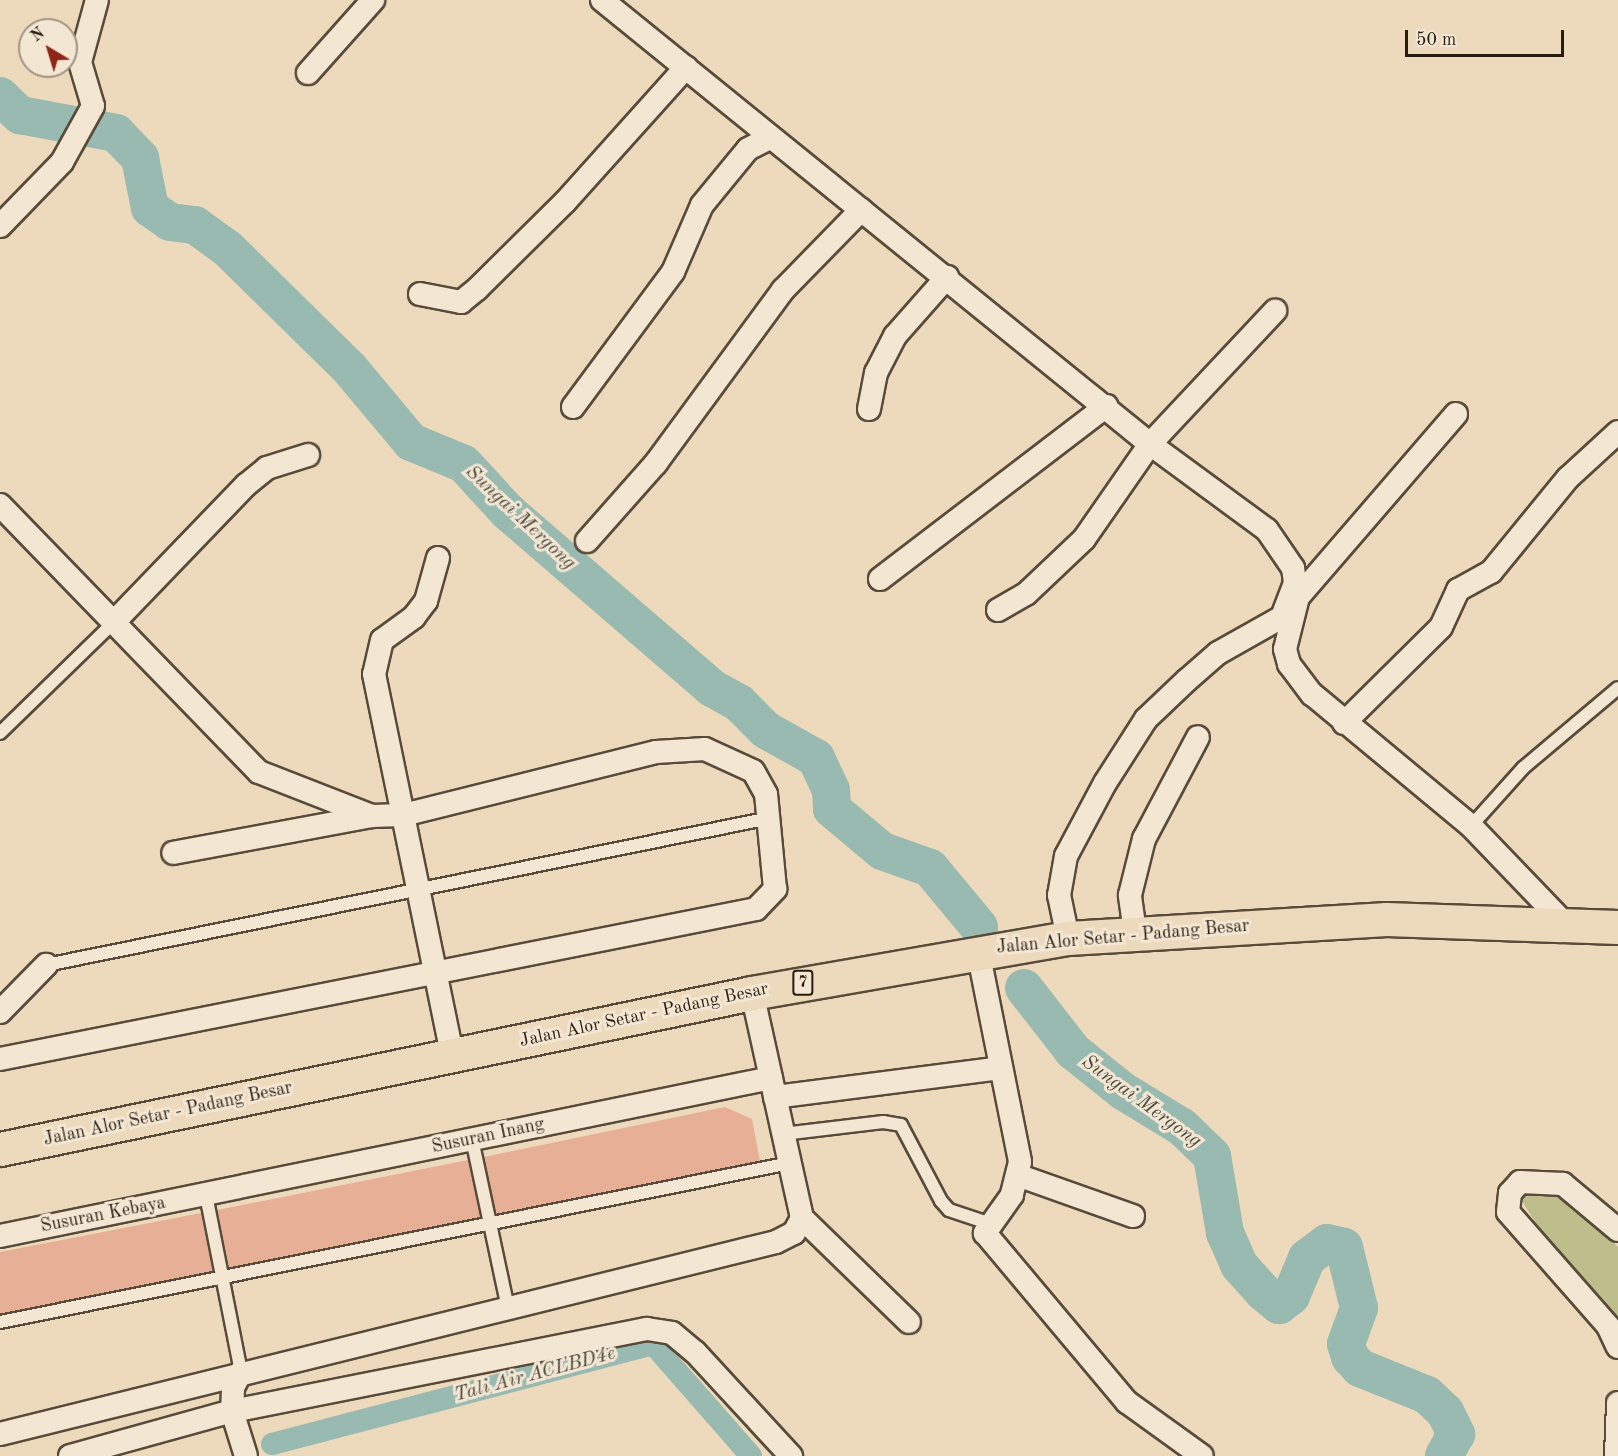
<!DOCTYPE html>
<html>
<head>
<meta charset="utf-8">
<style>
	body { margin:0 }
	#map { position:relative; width:1618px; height:1456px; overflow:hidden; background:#edd9bc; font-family:"Old Standard TT",serif }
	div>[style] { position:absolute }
	.green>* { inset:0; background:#bebe8d }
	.canal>* { height:22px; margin:-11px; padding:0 11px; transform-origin:11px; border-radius:11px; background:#99bab0 }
	.river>* { height:38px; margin:-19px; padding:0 19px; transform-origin:19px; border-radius:19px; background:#99bab0 }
	.building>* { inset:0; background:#e7b096 }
	.roads { filter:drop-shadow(2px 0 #584b3a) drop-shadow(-2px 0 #584b3a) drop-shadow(0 2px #584b3a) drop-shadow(0 -2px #584b3a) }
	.lane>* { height:12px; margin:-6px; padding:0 6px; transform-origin:6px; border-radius:6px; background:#f3e6d3 }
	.street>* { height:22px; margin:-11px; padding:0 11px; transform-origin:11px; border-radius:11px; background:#f3e6d3 }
	.primary>* { height:33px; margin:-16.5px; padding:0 16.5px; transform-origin:16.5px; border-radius:16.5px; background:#edd9bc }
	span { translate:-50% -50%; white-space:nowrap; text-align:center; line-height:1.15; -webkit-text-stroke:6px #f3e6d3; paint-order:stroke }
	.shield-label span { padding:2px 4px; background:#f3e6d3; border:2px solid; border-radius:4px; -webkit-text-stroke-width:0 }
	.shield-label { font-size:16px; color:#271c0e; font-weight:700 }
	.street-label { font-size:18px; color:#271c0e }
	.water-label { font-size:20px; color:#494b3f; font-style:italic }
	.north { position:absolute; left:18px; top:18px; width:60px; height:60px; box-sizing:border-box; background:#f3e6d3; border:2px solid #a19584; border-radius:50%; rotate:322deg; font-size:16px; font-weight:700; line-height:24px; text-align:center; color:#271c0e }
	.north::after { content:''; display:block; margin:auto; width:21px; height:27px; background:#8f2418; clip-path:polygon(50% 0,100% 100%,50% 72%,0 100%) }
	.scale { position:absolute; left:1405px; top:30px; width:159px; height:27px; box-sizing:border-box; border:3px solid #271c0e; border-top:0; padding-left:8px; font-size:18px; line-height:21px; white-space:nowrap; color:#271c0e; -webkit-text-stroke:4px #f3e6d3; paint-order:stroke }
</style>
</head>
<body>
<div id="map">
	<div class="green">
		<i style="clip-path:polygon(1529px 1184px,1559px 1185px,1618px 1247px,1618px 1323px,1551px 1246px,1519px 1197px)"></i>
	</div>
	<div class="canal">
		<i style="left:272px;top:1444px;width:394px;rotate:-14.7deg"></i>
		<i style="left:653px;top:1344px;width:149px;rotate:48.8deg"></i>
	</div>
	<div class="river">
		<i style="left:0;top:96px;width:28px;rotate:44deg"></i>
		<i style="left:20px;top:115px;width:98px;rotate:10.6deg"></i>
		<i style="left:116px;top:133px;width:35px;rotate:46deg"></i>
		<i style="left:140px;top:158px;width:51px;rotate:78.7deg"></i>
		<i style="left:150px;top:208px;width:24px;rotate:35deg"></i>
		<i style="left:170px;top:222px;width:25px;rotate:7deg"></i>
		<i style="left:195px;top:225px;width:39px;rotate:36deg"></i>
		<i style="left:227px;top:248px;width:173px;rotate:44.5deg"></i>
		<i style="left:350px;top:369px;width:95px;rotate:50.1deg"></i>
		<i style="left:411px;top:442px;width:57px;rotate:22.5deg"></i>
		<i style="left:464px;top:464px;width:64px;rotate:47.5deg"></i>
		<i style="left:507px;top:511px;width:271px;rotate:40.8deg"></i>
		<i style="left:712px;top:688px;width:31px;rotate:29deg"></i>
		<i style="left:739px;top:703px;width:38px;rotate:45deg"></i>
		<i style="left:766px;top:730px;width:57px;rotate:29.2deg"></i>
		<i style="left:816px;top:758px;width:35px;rotate:65deg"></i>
		<i style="left:831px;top:790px;width:19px;rotate:87deg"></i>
		<i style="left:832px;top:809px;width:65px;rotate:40deg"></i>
		<i style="left:882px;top:851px;width:51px;rotate:19.5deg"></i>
		<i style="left:930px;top:868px;width:77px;rotate:50.3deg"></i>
		<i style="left:1024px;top:988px;width:80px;rotate:52.1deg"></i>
		<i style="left:1073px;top:1051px;width:64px;rotate:38.7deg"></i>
		<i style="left:1123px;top:1091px;width:69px;rotate:31.4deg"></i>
		<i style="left:1182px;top:1127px;width:42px;rotate:44deg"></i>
		<i style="left:1212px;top:1156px;width:78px;rotate:80.4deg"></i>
		<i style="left:1225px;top:1233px;width:35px;rotate:66deg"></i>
		<i style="left:1239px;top:1265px;width:36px;rotate:48deg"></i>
		<i style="left:1263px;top:1292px;width:21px;rotate:39deg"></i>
		<i style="left:1279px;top:1305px;width:15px;rotate:-37deg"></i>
		<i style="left:1291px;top:1296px;width:41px;rotate:-67.2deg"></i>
		<i style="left:1307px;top:1258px;width:25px;rotate:-37deg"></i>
		<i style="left:1327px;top:1243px;width:17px;rotate:13deg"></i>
		<i style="left:1344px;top:1247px;width:63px;rotate:76.2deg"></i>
		<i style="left:1359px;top:1308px;width:38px;rotate:110deg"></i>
		<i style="left:1346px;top:1344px;width:14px;rotate:73deg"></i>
		<i style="left:1350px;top:1357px;width:15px;rotate:48deg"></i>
		<i style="left:1360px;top:1368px;width:72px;rotate:21.9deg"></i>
		<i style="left:1427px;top:1395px;width:25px;rotate:43deg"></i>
		<i style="left:1445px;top:1412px;width:25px;rotate:63deg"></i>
		<i style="left:1456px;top:1434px;width:25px;rotate:119deg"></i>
	</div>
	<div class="building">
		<i style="clip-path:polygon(725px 1107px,752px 1119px,760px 1161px,496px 1214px,484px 1157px)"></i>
		<i style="clip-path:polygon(468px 1160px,480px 1217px,229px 1268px,217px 1210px)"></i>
		<i style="clip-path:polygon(201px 1213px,213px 1271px,0 1314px,0 1252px)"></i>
	</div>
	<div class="roads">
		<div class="lane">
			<i style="left:0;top:733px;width:161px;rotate:-44.2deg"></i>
			<i style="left:1471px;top:826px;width:78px;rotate:-48.1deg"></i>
			<i style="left:1523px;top:768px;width:124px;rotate:-40.1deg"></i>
			<i style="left:46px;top:965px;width:739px;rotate:-11.48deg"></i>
			<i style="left:783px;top:1134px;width:101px;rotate:-6.8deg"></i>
			<i style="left:883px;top:1122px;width:18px;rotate:9deg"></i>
			<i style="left:901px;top:1125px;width:86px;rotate:62.2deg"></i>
			<i style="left:941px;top:1201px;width:12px;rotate:48deg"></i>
			<i style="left:949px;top:1210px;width:41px;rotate:18.4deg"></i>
			<i style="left:472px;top:1139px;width:174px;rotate:78deg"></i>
			<i style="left:206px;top:1195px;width:180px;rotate:78.8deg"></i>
			<i style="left:0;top:1322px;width:806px;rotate:-11.38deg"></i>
		</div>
		<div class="street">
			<i style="left:602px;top:0;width:705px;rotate:39.02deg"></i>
			<i style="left:1150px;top:444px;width:145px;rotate:36.3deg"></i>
			<i style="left:1267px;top:530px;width:46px;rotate:55.6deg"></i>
			<i style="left:1293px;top:568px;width:15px;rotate:82deg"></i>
			<i style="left:1295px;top:583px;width:36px;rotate:111deg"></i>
			<i style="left:1282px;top:617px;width:73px;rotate:150.6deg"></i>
			<i style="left:1218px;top:653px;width:41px;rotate:138.9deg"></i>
			<i style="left:1187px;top:680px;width:57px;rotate:136.4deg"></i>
			<i style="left:1146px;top:719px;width:76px;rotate:122.6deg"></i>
			<i style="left:1105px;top:783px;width:83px;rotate:118.1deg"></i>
			<i style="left:1066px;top:856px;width:40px;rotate:100deg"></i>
			<i style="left:1059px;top:895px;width:44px;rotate:78.2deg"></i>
			<i style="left:308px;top:73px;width:98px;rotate:-48.3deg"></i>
			<i style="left:0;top:226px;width:89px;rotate:-45.9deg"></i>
			<i style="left:62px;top:162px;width:64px;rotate:-61deg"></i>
			<i style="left:93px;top:106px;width:46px;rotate:-106.5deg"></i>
			<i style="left:80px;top:62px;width:64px;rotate:-74.7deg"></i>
			<i style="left:420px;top:294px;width:42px;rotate:11deg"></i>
			<i style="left:461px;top:302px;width:21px;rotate:-39deg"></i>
			<i style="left:477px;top:289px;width:124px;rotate:-44.7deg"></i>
			<i style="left:565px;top:202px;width:181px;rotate:-48.1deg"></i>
			<i style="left:573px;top:407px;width:168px;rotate:-53.5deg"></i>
			<i style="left:673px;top:272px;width:73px;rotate:-66.6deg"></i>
			<i style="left:702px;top:205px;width:72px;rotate:-50.6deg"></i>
			<i style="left:748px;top:149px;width:25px;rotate:-27deg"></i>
			<i style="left:869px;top:409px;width:37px;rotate:-79deg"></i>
			<i style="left:876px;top:373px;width:42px;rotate:-62.8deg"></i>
			<i style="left:895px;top:336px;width:79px;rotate:-48.6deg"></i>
			<i style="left:1456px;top:414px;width:242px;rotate:130.8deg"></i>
			<i style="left:1298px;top:597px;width:54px;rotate:104deg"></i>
			<i style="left:1285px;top:649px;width:16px;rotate:75deg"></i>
			<i style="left:1289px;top:664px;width:38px;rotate:53deg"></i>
			<i style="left:1312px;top:694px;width:207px;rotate:39.7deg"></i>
			<i style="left:1471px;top:826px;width:132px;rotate:46.2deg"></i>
			<i style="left:0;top:505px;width:372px;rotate:45.9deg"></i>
			<i style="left:259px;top:772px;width:121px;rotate:21.3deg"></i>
			<i style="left:587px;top:541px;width:104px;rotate:-48.5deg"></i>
			<i style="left:656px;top:463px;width:215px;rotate:-53.7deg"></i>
			<i style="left:783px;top:290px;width:112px;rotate:-45.7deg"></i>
			<i style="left:438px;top:558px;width:45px;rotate:105.6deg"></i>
			<i style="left:426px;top:601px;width:20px;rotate:127deg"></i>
			<i style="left:414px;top:617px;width:39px;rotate:144deg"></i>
			<i style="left:382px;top:640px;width:35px;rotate:103deg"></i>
			<i style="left:374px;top:674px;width:389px;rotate:78.4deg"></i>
			<i style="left:880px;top:579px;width:285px;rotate:-37.4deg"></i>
			<i style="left:998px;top:610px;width:32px;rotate:-30deg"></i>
			<i style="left:1026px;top:594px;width:80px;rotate:-43.5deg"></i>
			<i style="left:1084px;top:539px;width:116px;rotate:-55.2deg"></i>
			<i style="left:1150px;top:444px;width:183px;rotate:-46.8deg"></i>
			<i style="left:115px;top:621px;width:189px;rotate:-46.1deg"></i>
			<i style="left:246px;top:485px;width:27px;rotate:-39deg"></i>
			<i style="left:267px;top:468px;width:43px;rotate:-17.6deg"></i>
			<i style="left:1344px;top:723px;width:136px;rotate:-44.7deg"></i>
			<i style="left:1441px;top:627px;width:41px;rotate:-65.3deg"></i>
			<i style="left:1458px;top:590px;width:38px;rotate:-29deg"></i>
			<i style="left:1491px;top:572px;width:122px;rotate:-50.7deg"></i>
			<i style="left:1568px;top:478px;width:68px;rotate:-42.6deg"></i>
			<i style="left:1135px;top:932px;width:37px;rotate:-98deg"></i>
			<i style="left:1130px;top:895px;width:58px;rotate:-76deg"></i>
			<i style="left:1144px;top:839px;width:115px;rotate:-62.1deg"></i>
			<i style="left:978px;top:951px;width:215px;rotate:78.7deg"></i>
			<i style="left:1020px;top:1162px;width:34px;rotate:104deg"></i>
			<i style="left:1012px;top:1195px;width:47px;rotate:125.4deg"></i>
			<i style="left:985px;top:1233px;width:221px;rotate:50deg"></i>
			<i style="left:1127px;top:1402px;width:92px;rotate:35.8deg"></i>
			<i style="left:0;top:1012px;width:66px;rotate:-45.6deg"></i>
			<i style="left:0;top:1059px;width:771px;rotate:-11.22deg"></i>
			<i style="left:756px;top:909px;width:28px;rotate:-46deg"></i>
			<i style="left:775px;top:889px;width:95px;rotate:-95.4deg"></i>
			<i style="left:766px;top:794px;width:26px;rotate:-119deg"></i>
			<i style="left:753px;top:771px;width:53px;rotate:-155.4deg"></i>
			<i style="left:705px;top:749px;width:49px;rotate:176.5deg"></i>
			<i style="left:656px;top:752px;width:261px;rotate:166deg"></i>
			<i style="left:403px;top:815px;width:31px;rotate:178deg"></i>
			<i style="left:372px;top:816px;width:202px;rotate:169.5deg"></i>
			<i style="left:775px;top:1097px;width:228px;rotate:-7.3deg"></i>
			<i style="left:1020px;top:1176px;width:120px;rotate:19.5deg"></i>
			<i style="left:802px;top:1218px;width:149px;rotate:44.2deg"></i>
			<i style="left:1618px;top:1230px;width:72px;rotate:-140.1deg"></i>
			<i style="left:1563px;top:1184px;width:43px;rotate:-177.3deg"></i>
			<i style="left:1520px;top:1182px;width:15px;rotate:132deg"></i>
			<i style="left:1510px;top:1193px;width:19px;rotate:96deg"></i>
			<i style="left:1508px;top:1212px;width:152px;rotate:48.7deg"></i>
			<i style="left:1608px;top:1326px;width:23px;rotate:65deg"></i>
			<i style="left:0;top:1236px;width:787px;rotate:-11.58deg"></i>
			<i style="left:241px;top:1372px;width:18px;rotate:117deg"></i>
			<i style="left:233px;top:1388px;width:23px;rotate:92deg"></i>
			<i style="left:232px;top:1411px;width:47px;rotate:72.7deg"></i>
			<i style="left:0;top:1434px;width:799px;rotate:-13.9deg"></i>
			<i style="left:776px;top:1242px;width:20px;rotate:-27deg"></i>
			<i style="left:794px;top:1233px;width:17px;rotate:-62deg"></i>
			<i style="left:802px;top:1218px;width:230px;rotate:-102.5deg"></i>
			<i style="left:70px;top:1456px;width:168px;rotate:-15.5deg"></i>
			<i style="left:232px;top:1411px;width:423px;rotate:-11.2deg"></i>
			<i style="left:647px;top:1329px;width:25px;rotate:9deg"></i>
			<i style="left:672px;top:1333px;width:30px;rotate:40deg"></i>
			<i style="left:695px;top:1352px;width:142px;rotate:47.3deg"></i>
			<i style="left:1616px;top:1456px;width:53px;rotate:-87.8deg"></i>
		</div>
		<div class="primary">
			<i style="left:0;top:1149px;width:768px;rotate:-11.72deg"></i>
			<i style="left:752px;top:993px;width:321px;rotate:-9.9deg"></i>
			<i style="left:1068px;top:938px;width:319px;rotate:-3.4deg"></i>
			<i style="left:1386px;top:919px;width:232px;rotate:2deg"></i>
		</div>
	</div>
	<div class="shield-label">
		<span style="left:803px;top:983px">7</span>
	</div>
	<div class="street-label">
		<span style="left:1123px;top:937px;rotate:-5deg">Jalan Alor Setar - Padang Besar</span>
		<span style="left:644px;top:1015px;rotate:-12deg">Jalan Alor Setar - Padang Besar</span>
		<span style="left:168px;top:1114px;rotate:-12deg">Jalan Alor Setar - Padang Besar</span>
		<span style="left:488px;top:1136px;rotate:-12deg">Susuran Inang</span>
		<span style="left:103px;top:1215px;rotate:-11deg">Susuran Kebaya</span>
	</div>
	<div class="water-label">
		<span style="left:520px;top:518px;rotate:43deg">Sungai Mergong</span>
		<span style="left:1141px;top:1102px;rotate:36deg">Sungai Mergong</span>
		<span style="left:535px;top:1375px;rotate:-15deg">Tali Air ACLBD4e</span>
	</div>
	<div class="north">N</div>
	<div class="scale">50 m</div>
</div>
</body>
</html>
